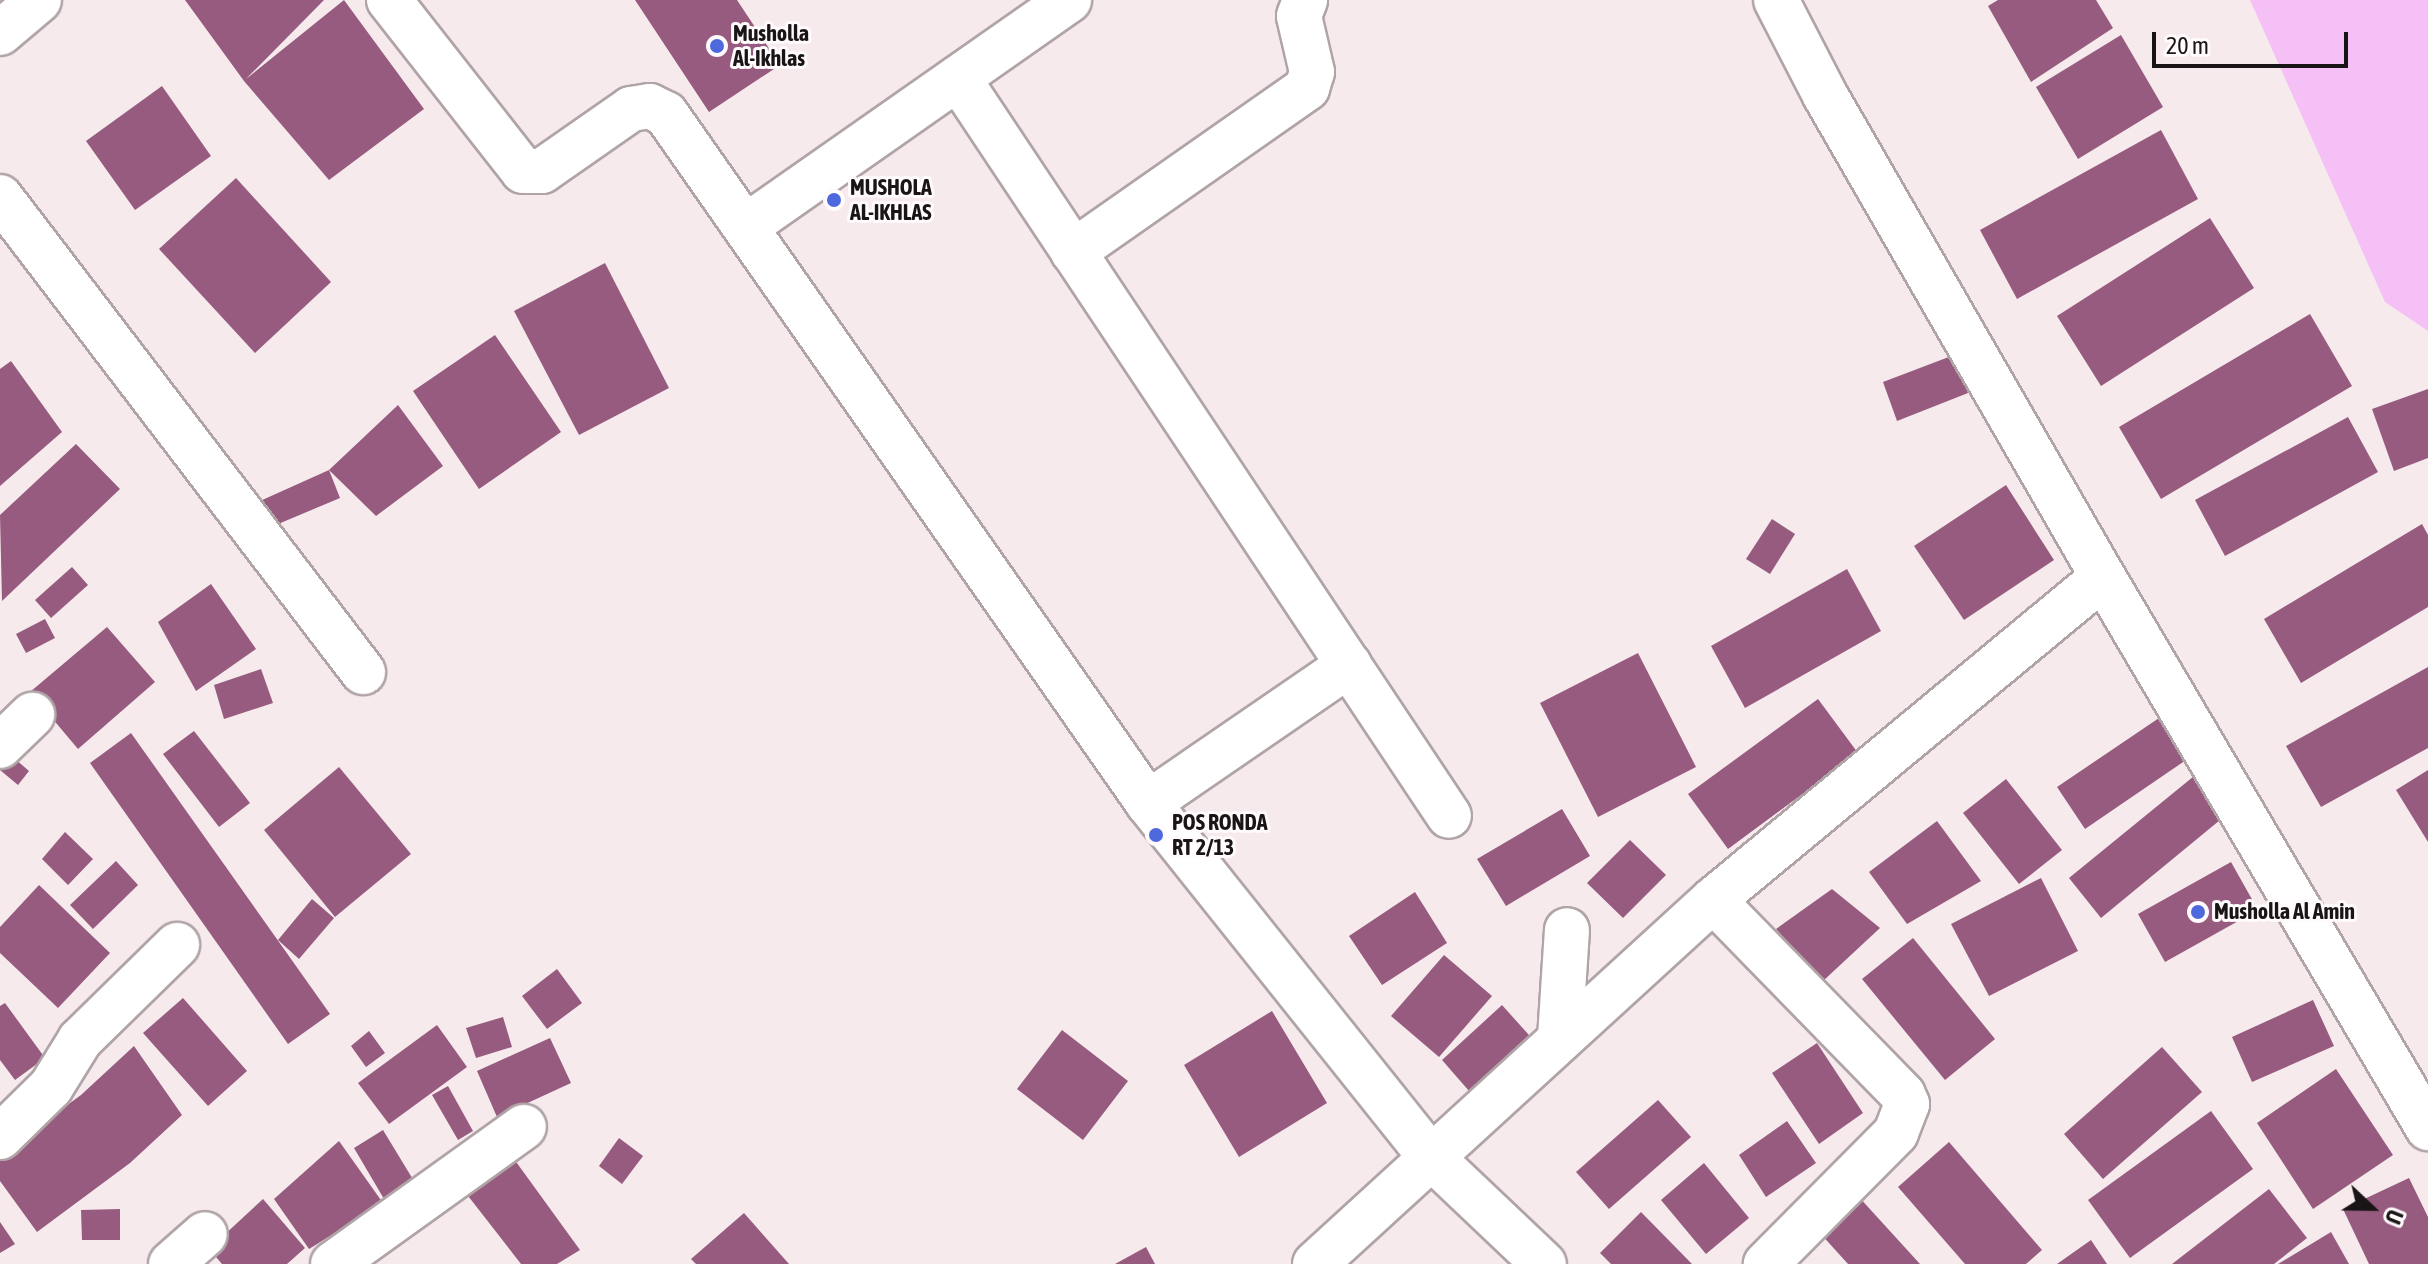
<!DOCTYPE html>
<html>
<head>
<meta charset="utf-8">
<style>
	body { margin:0 }
	#map { position:relative; width:2428px; height:1264px; overflow:hidden; background:#f7eaed; font-family:"Asap Condensed",sans-serif }
	div>[style] { position:absolute }
	.water>* { inset:0; background:#f4c0f6 }
	.building>* { inset:0; background:#965b7f }
	.roads { filter:drop-shadow(2px 0 #b0a4a7) drop-shadow(-2px 0 #b0a4a7) drop-shadow(0 2px #b0a4a7) drop-shadow(0 -2px #b0a4a7) }
	.minor>* { height:44px; margin:-22px; padding:0 22px; transform-origin:22px; border-radius:22px; background:#fff }
	.dots>* { width:22px; height:22px; translate:-50% -50%; box-sizing:border-box; border:4px solid #fffafb; border-radius:50% }
	span { translate:-50% -50%; white-space:nowrap; text-align:center; line-height:1.15; -webkit-text-stroke:6px #fffafb; paint-order:stroke }
	.poi-label { font-size:22px; color:#191516; font-weight:700 }
	.left { translate:0 -50%; text-align:left }
	.north { position:absolute; left:2332px; top:1168px; width:80px; height:80px; -webkit-text-stroke:6px #fffafb; paint-order:stroke; rotate:112deg; font-size:22px; font-weight:700; line-height:32px; text-align:center; color:#191516 }
	.north::after { content:''; display:block; margin:auto; width:28px; height:36px; background:#191516; clip-path:polygon(50% 0,100% 100%,50% 72%,0 100%) }
	.scale { position:absolute; left:2152px; top:32px; width:196px; height:36px; box-sizing:border-box; border:4px solid #191516; border-top:0; padding-left:10px; font-size:24px; line-height:28px; white-space:nowrap; color:#191516; -webkit-text-stroke:6px #fffafb; paint-order:stroke }
</style>
</head>
<body>
<div id="map">
	<div class="water">
		<i style="clip-path:polygon(2250px 0,2428px 0,2428px 331px,2385px 302px)"></i>
	</div>
	<div class="building">
		<i style="clip-path:polygon(185px 0,324px 0,246px 79px,344px 0,424px 109px,329px 180px,244px 81px)"></i>
		<i style="clip-path:polygon(635px 0,737px 0,780px 65px,709px 112px)"></i>
		<i style="clip-path:polygon(1998px 0,2096px 0,2113px 28px,2031px 82px,1988px 6px)"></i>
		<i style="clip-path:polygon(2121px 35px,2163px 107px,2078px 159px,2036px 87px)"></i>
		<i style="clip-path:polygon(162px 86px,211px 156px,135px 210px,86px 141px)"></i>
		<i style="clip-path:polygon(2161px 130px,2198px 199px,2017px 299px,1980px 230px)"></i>
		<i style="clip-path:polygon(236px 178px,331px 282px,255px 353px,159px 249px)"></i>
		<i style="clip-path:polygon(2210px 218px,2254px 288px,2101px 386px,2057px 316px)"></i>
		<i style="clip-path:polygon(605px 263px,669px 388px,579px 435px,514px 311px)"></i>
		<i style="clip-path:polygon(2310px 314px,2352px 386px,2161px 499px,2119px 427px)"></i>
		<i style="clip-path:polygon(495px 335px,561px 432px,479px 489px,413px 391px)"></i>
		<i style="clip-path:polygon(1954px 355px,1968px 393px,1897px 421px,1883px 382px)"></i>
		<i style="clip-path:polygon(11px 361px,62px 432px,0 486px,0 369px)"></i>
		<i style="clip-path:polygon(2428px 389px,2428px 458px,2394px 471px,2372px 409px)"></i>
		<i style="clip-path:polygon(398px 405px,443px 466px,376px 516px,329px 470px)"></i>
		<i style="clip-path:polygon(2348px 417px,2378px 472px,2225px 556px,2195px 500px)"></i>
		<i style="clip-path:polygon(76px 444px,120px 489px,2px 601px,0 515px)"></i>
		<i style="clip-path:polygon(329px 470px,340px 498px,271px 527px,260px 501px)"></i>
		<i style="clip-path:polygon(2006px 485px,2054px 560px,1964px 620px,1914px 546px)"></i>
		<i style="clip-path:polygon(1772px 519px,1795px 534px,1770px 574px,1746px 559px)"></i>
		<i style="clip-path:polygon(2422px 524px,2428px 535px,2428px 607px,2301px 683px,2264px 619px)"></i>
		<i style="clip-path:polygon(72px 567px,88px 585px,51px 618px,35px 600px)"></i>
		<i style="clip-path:polygon(1847px 569px,1881px 631px,1745px 708px,1711px 646px)"></i>
		<i style="clip-path:polygon(211px 584px,256px 649px,196px 691px,158px 622px)"></i>
		<i style="clip-path:polygon(45px 619px,55px 638px,26px 653px,16px 634px)"></i>
		<i style="clip-path:polygon(107px 627px,155px 682px,78px 749px,30px 692px)"></i>
		<i style="clip-path:polygon(1638px 653px,1696px 767px,1598px 817px,1540px 703px)"></i>
		<i style="clip-path:polygon(2428px 667px,2428px 748px,2321px 807px,2286px 746px)"></i>
		<i style="clip-path:polygon(261px 669px,273px 703px,224px 719px,214px 685px)"></i>
		<i style="clip-path:polygon(1818px 699px,1858px 753px,1728px 849px,1688px 794px)"></i>
		<i style="clip-path:polygon(2162px 716px,2189px 758px,2085px 829px,2057px 787px)"></i>
		<i style="clip-path:polygon(194px 731px,250px 803px,219px 827px,163px 754px)"></i>
		<i style="clip-path:polygon(131px 733px,330px 1014px,288px 1044px,90px 763px)"></i>
		<i style="clip-path:polygon(7px 752px,29px 771px,18px 785px,0 770px)"></i>
		<i style="clip-path:polygon(339px 767px,411px 854px,335px 917px,264px 830px)"></i>
		<i style="clip-path:polygon(2428px 770px,2428px 842px,2396px 790px)"></i>
		<i style="clip-path:polygon(2199px 772px,2231px 811px,2101px 918px,2069px 878px)"></i>
		<i style="clip-path:polygon(2006px 779px,2062px 850px,2019px 884px,1963px 813px)"></i>
		<i style="clip-path:polygon(1562px 809px,1590px 856px,1506px 906px,1477px 859px)"></i>
		<i style="clip-path:polygon(1937px 821px,1981px 881px,1907px 924px,1869px 872px)"></i>
		<i style="clip-path:polygon(65px 832px,93px 859px,68px 885px,42px 859px)"></i>
		<i style="clip-path:polygon(1630px 840px,1666px 875px,1623px 918px,1587px 883px)"></i>
		<i style="clip-path:polygon(116px 861px,138px 885px,93px 929px,70px 905px)"></i>
		<i style="clip-path:polygon(2231px 862px,2258px 910px,2165px 962px,2138px 914px)"></i>
		<i style="clip-path:polygon(2041px 878px,2078px 951px,1989px 996px,1951px 924px)"></i>
		<i style="clip-path:polygon(39px 885px,110px 953px,58px 1008px,0 953px,0 927px)"></i>
		<i style="clip-path:polygon(1832px 889px,1880px 928px,1823px 981px,1776px 929px)"></i>
		<i style="clip-path:polygon(1415px 892px,1447px 943px,1382px 985px,1349px 936px)"></i>
		<i style="clip-path:polygon(312px 899px,334px 918px,299px 959px,278px 940px)"></i>
		<i style="clip-path:polygon(1913px 938px,1995px 1039px,1945px 1080px,1862px 979px)"></i>
		<i style="clip-path:polygon(1444px 955px,1492px 996px,1439px 1057px,1391px 1016px)"></i>
		<i style="clip-path:polygon(557px 969px,582px 1003px,547px 1029px,522px 996px)"></i>
		<i style="clip-path:polygon(183px 998px,247px 1071px,208px 1106px,143px 1033px)"></i>
		<i style="clip-path:polygon(2313px 1000px,2334px 1046px,2252px 1082px,2232px 1037px)"></i>
		<i style="clip-path:polygon(5px 1003px,45px 1058px,15px 1080px,0 1060px,0 1006px)"></i>
		<i style="clip-path:polygon(1502px 1005px,1537px 1044px,1476px 1099px,1442px 1060px)"></i>
		<i style="clip-path:polygon(1272px 1011px,1327px 1103px,1239px 1157px,1184px 1065px)"></i>
		<i style="clip-path:polygon(503px 1017px,512px 1047px,476px 1058px,466px 1028px)"></i>
		<i style="clip-path:polygon(437px 1025px,467px 1067px,389px 1124px,358px 1083px)"></i>
		<i style="clip-path:polygon(1062px 1030px,1128px 1081px,1083px 1140px,1017px 1089px)"></i>
		<i style="clip-path:polygon(369px 1031px,385px 1053px,366px 1067px,351px 1046px)"></i>
		<i style="clip-path:polygon(550px 1038px,571px 1083px,497px 1117px,477px 1071px)"></i>
		<i style="clip-path:polygon(1817px 1043px,1863px 1113px,1819px 1144px,1772px 1073px)"></i>
		<i style="clip-path:polygon(134px 1046px,182px 1115px,130px 1163px,37px 1232px,0 1181px,0 1154px,81px 1095px)"></i>
		<i style="clip-path:polygon(2162px 1047px,2202px 1092px,2103px 1179px,2064px 1134px)"></i>
		<i style="clip-path:polygon(2336px 1069px,2393px 1155px,2313px 1209px,2257px 1123px)"></i>
		<i style="clip-path:polygon(448px 1086px,473px 1131px,458px 1140px,432px 1095px)"></i>
		<i style="clip-path:polygon(1658px 1100px,1691px 1137px,1609px 1209px,1576px 1172px)"></i>
		<i style="clip-path:polygon(2211px 1111px,2253px 1169px,2130px 1258px,2088px 1200px)"></i>
		<i style="clip-path:polygon(1787px 1121px,1816px 1163px,1766px 1197px,1739px 1155px)"></i>
		<i style="clip-path:polygon(383px 1130px,417px 1186px,387px 1204px,354px 1148px)"></i>
		<i style="clip-path:polygon(619px 1138px,643px 1156px,622px 1184px,599px 1166px)"></i>
		<i style="clip-path:polygon(339px 1141px,383px 1203px,309px 1249px,274px 1199px)"></i>
		<i style="clip-path:polygon(1949px 1142px,2042px 1250px,2026px 1264px,1965px 1264px,1898px 1187px)"></i>
		<i style="clip-path:polygon(514px 1159px,580px 1250px,557px 1264px,521px 1264px,465px 1192px)"></i>
		<i style="clip-path:polygon(1704px 1163px,1749px 1218px,1706px 1254px,1661px 1200px)"></i>
		<i style="clip-path:polygon(2409px 1178px,2428px 1217px,2428px 1264px,2369px 1264px,2343px 1209px)"></i>
		<i style="clip-path:polygon(2269px 1189px,2307px 1238px,2274px 1264px,2172px 1264px)"></i>
		<i style="clip-path:polygon(1858px 1196px,1920px 1264px,1848px 1264px,1819px 1232px)"></i>
		<i style="clip-path:polygon(263px 1199px,305px 1248px,287px 1264px,222px 1264px,209px 1249px)"></i>
		<i style="clip-path:polygon(120px 1209px,120px 1240px,82px 1240px,81px 1210px)"></i>
		<i style="clip-path:polygon(1641px 1212px,1692px 1264px,1611px 1264px,1600px 1253px)"></i>
		<i style="clip-path:polygon(744px 1213px,789px 1264px,696px 1264px,691px 1259px)"></i>
		<i style="clip-path:polygon(0 1222px,15px 1244px,0 1253px)"></i>
		<i style="clip-path:polygon(2331px 1232px,2349px 1264px,2278px 1264px)"></i>
		<i style="clip-path:polygon(2091px 1240px,2107px 1264px,2057px 1264px)"></i>
		<i style="clip-path:polygon(1146px 1247px,1155px 1264px,1115px 1264px)"></i>
	</div>
	<div class="roads">
		<div class="minor">
			<i style="left:389px;top:0;width:217px;rotate:51.9deg"></i>
			<i style="left:523px;top:171px;width:19px"></i>
			<i style="left:542px;top:171px;width:108px;rotate:-34.9deg"></i>
			<i style="left:631px;top:109px;width:19px;rotate:-9deg"></i>
			<i style="left:650px;top:106px;width:18px;rotate:27deg"></i>
			<i style="left:666px;top:114px;width:841px;rotate:55.02deg"></i>
			<i style="left:1148px;top:803px;width:452px;rotate:51.4deg"></i>
			<i style="left:1430px;top:1156px;width:157px;rotate:43.5deg"></i>
			<i style="left:1776px;top:0;width:107px;rotate:62.7deg"></i>
			<i style="left:1825px;top:95px;width:556px;rotate:60.03deg"></i>
			<i style="left:2103px;top:577px;width:640px;rotate:59.47deg"></i>
			<i style="left:0;top:33px;width:51px;rotate:-40.2deg"></i>
			<i style="left:958px;top:78px;width:886px;rotate:56.36deg"></i>
			<i style="left:0;top:197px;width:598px;rotate:52.61deg"></i>
			<i style="left:748px;top:225px;width:392px;rotate:-35deg"></i>
			<i style="left:1073px;top:252px;width:286px;rotate:-35deg"></i>
			<i style="left:1307px;top:88px;width:17px;rotate:-73deg"></i>
			<i style="left:1312px;top:72px;width:57px;rotate:-103.1deg"></i>
			<i style="left:1299px;top:16px;width:17px;rotate:-69deg"></i>
			<i style="left:0;top:746px;width:45px;rotate:-44.1deg"></i>
			<i style="left:1148px;top:803px;width:244px;rotate:-34.5deg"></i>
			<i style="left:1713px;top:900px;width:272px;rotate:45.7deg"></i>
			<i style="left:1903px;top:1095px;width:10px;rotate:66deg"></i>
			<i style="left:1907px;top:1104px;width:31px;rotate:111deg"></i>
			<i style="left:1896px;top:1133px;width:185px;rotate:134.8deg"></i>
			<i style="left:1560px;top:1038px;width:108px;rotate:-86.3deg"></i>
			<i style="left:0;top:1137px;width:71px;rotate:-44.4deg"></i>
			<i style="left:51px;top:1087px;width:55px;rotate:-58.3deg"></i>
			<i style="left:80px;top:1040px;width:136px;rotate:-44.4deg"></i>
			<i style="left:171px;top:1264px;width:45px;rotate:-41.4deg"></i>
			<i style="left:333px;top:1264px;width:235px;rotate:-35.7deg"></i>
			<i style="left:1315px;top:1264px;width:539px;rotate:-42.45deg"></i>
			<i style="left:1713px;top:900px;width:506px;rotate:-39.63deg"></i>
		</div>
	</div>
	<div class="dots">
		<i style="left:717px;top:46px;background:#4e69de"></i>
		<i style="left:834px;top:200px;background:#4e69de"></i>
		<i style="left:1156px;top:835px;background:#4e69de"></i>
		<i style="left:2198px;top:912px;background:#4e69de"></i>
	</div>
	<div class="poi-label">
		<span class="left" style="left:733px;top:46px">Musholla<br>Al-Ikhlas</span>
		<span class="left" style="left:850px;top:200px">MUSHOLA<br>AL-IKHLAS</span>
		<span class="left" style="left:1172px;top:835px">POS RONDA<br>RT 2/13</span>
		<span class="left" style="left:2214px;top:912px">Musholla Al Amin</span>
	</div>
	<div class="north">U</div>
	<div class="scale">20 m</div>
</div>
</body>
</html>
